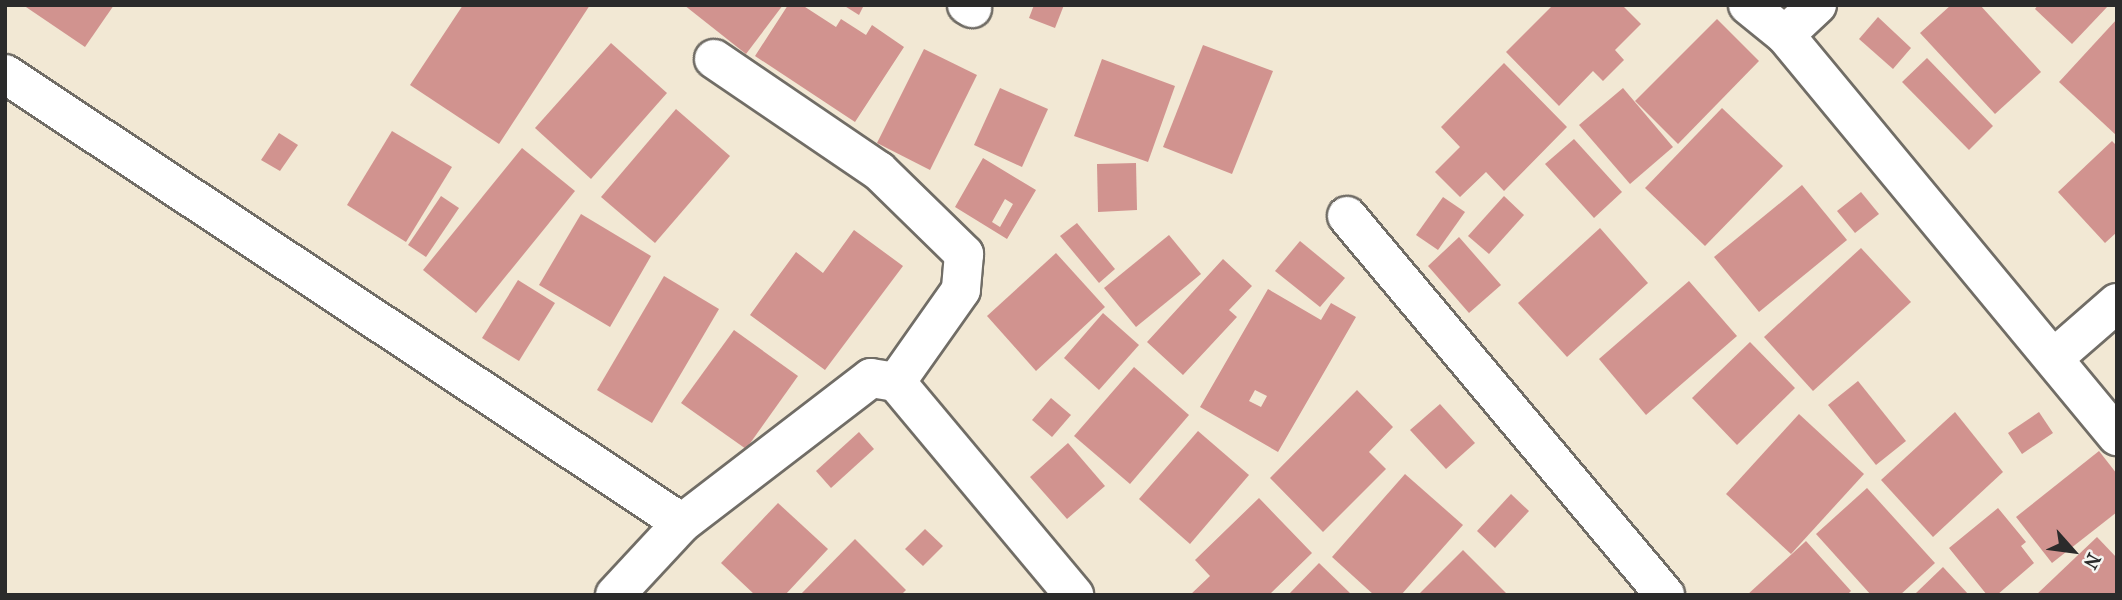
<!DOCTYPE html>
<html>
<head>
<meta charset="utf-8">
<style>
	body { margin:0 }
	#map { position:relative; width:2122px; height:600px; overflow:hidden; background:#f2e8d4; font-family:"IM FELL French Canon",serif }
	div>[style] { position:absolute }
	.building>* { inset:0; background:#d1938f }
	.roads { filter:drop-shadow(2px 0 #716d66) drop-shadow(-2px 0 #716d66) drop-shadow(0 2px #716d66) drop-shadow(0 -2px #716d66) }
	.street>* { height:38px; margin:-19px; padding:0 19px; transform-origin:19px; border-radius:19px; background:#fff }
	span { translate:-50% -50%; white-space:nowrap; text-align:center; line-height:1.15; -webkit-text-stroke:5px #f6f6f2; paint-order:stroke }
	.frame { position:absolute; inset:0; border:7px solid #2b2b2b; pointer-events:none }
	.north { position:absolute; left:2038px; top:516px; width:70px; height:70px; -webkit-text-stroke:5px #f6f6f2; paint-order:stroke; rotate:118deg; font-size:19px; font-weight:700; line-height:28px; text-align:center; color:#2b2b2b }
	.north::after { content:''; display:block; margin:auto; width:24px; height:32px; background:#2b2b2b; clip-path:polygon(50% 0,100% 100%,50% 72%,0 100%) }
</style>
</head>
<body>
<div id="map">
	<div class="building">
		<i style="clip-path:polygon(23px 5px,114px 5px,85px 47px)"></i>
		<i style="clip-path:polygon(463px 5px,590px 5px,499px 144px,410px 85px)"></i>
		<i style="clip-path:polygon(684px 5px,783px 5px,746px 54px)"></i>
		<i style="clip-path:polygon(788px 5px,802px 5px,836px 27px,841px 19px,866px 35px,872px 25px,904px 47px,855px 122px,755px 56px)"></i>
		<i style="clip-path:polygon(843px 5px,864px 5px,859px 15px)"></i>
		<i style="clip-path:polygon(1034px 5px,1064px 5px,1055px 28px,1029px 18px)"></i>
		<i style="clip-path:polygon(1553px 5px,1622px 5px,1641px 24px,1615px 50px,1624px 60px,1603px 81px,1593px 71px,1559px 106px,1506px 52px)"></i>
		<i style="clip-path:polygon(1951px 5px,1980px 5px,2041px 72px,1995px 114px,1920px 33px)"></i>
		<i style="clip-path:polygon(2038px 5px,2109px 5px,2072px 44px,2035px 9px)"></i>
		<i style="clip-path:polygon(1878px 17px,1911px 48px,1893px 69px,1859px 39px)"></i>
		<i style="clip-path:polygon(1717px 19px,1759px 61px,1678px 144px,1635px 101px)"></i>
		<i style="clip-path:polygon(2117px 19px,2117px 136px,2059px 82px)"></i>
		<i style="clip-path:polygon(611px 43px,667px 93px,591px 179px,535px 128px)"></i>
		<i style="clip-path:polygon(1203px 45px,1273px 71px,1232px 174px,1163px 147px)"></i>
		<i style="clip-path:polygon(924px 49px,977px 75px,930px 170px,877px 143px)"></i>
		<i style="clip-path:polygon(1927px 58px,1993px 126px,1969px 150px,1902px 82px)"></i>
		<i style="clip-path:polygon(1102px 59px,1175px 86px,1148px 162px,1074px 136px)"></i>
		<i style="clip-path:polygon(1504px 63px,1567px 127px,1504px 191px,1486px 172px,1460px 197px,1435px 172px,1460px 147px,1441px 127px)"></i>
		<i style="clip-path:polygon(1000px 88px,1048px 109px,1022px 167px,974px 145px)"></i>
		<i style="clip-path:polygon(1623px 88px,1673px 147px,1630px 184px,1579px 125px)"></i>
		<i style="clip-path:polygon(1722px 108px,1783px 166px,1705px 246px,1645px 188px)"></i>
		<i style="clip-path:polygon(676px 109px,730px 156px,655px 243px,601px 197px)"></i>
		<i style="clip-path:polygon(392px 131px,452px 167px,406px 242px,347px 205px)"></i>
		<i style="clip-path:polygon(279px 133px,298px 145px,280px 171px,261px 160px)"></i>
		<i style="clip-path:polygon(1574px 139px,1622px 192px,1594px 218px,1545px 164px)"></i>
		<i style="clip-path:polygon(2112px 141px,2117px 146px,2117px 232px,2105px 243px,2058px 192px)"></i>
		<i style="clip-path:polygon(522px 148px,575px 191px,476px 313px,423px 270px)"></i>
		<i style="clip-path:polygon(evenodd,983px 158px,1036px 190px,1007px 239px,955px 207px,983px 158px,1005px 199px,1013px 204px,1000px 227px,992px 222px,1005px 199px)"></i>
		<i style="clip-path:polygon(1136px 163px,1137px 210px,1098px 212px,1097px 164px)"></i>
		<i style="clip-path:polygon(1802px 185px,1847px 240px,1759px 312px,1714px 257px)"></i>
		<i style="clip-path:polygon(1861px 192px,1879px 214px,1855px 233px,1837px 211px)"></i>
		<i style="clip-path:polygon(441px 196px,459px 208px,426px 257px,408px 245px)"></i>
		<i style="clip-path:polygon(1504px 196px,1524px 215px,1489px 254px,1468px 236px)"></i>
		<i style="clip-path:polygon(1443px 197px,1465px 212px,1438px 250px,1416px 235px)"></i>
		<i style="clip-path:polygon(581px 214px,651px 256px,610px 327px,539px 285px)"></i>
		<i style="clip-path:polygon(1077px 223px,1115px 269px,1099px 283px,1060px 236px)"></i>
		<i style="clip-path:polygon(1600px 228px,1648px 283px,1567px 357px,1518px 303px)"></i>
		<i style="clip-path:polygon(854px 230px,903px 266px,825px 370px,750px 315px,796px 252px,823px 273px)"></i>
		<i style="clip-path:polygon(1169px 235px,1201px 274px,1136px 327px,1104px 288px)"></i>
		<i style="clip-path:polygon(1459px 237px,1501px 285px,1469px 313px,1428px 266px)"></i>
		<i style="clip-path:polygon(1300px 241px,1345px 278px,1320px 307px,1275px 271px)"></i>
		<i style="clip-path:polygon(1861px 248px,1911px 302px,1813px 391px,1764px 337px)"></i>
		<i style="clip-path:polygon(1056px 253px,1105px 307px,1036px 371px,987px 316px)"></i>
		<i style="clip-path:polygon(1223px 259px,1252px 286px,1229px 310px,1237px 317px,1183px 375px,1147px 342px)"></i>
		<i style="clip-path:polygon(664px 276px,719px 309px,652px 423px,597px 390px)"></i>
		<i style="clip-path:polygon(518px 280px,555px 303px,519px 361px,482px 338px)"></i>
		<i style="clip-path:polygon(1689px 281px,1737px 336px,1646px 415px,1599px 359px)"></i>
		<i style="clip-path:polygon(evenodd,1268px 289px,1321px 320px,1331px 303px,1356px 317px,1278px 452px,1200px 407px,1268px 289px,1255px 390px,1267px 396px,1261px 407px,1249px 401px,1255px 390px)"></i>
		<i style="clip-path:polygon(1103px 313px,1139px 345px,1099px 390px,1064px 358px)"></i>
		<i style="clip-path:polygon(734px 330px,798px 376px,746px 449px,681px 403px)"></i>
		<i style="clip-path:polygon(1750px 342px,1795px 388px,1737px 445px,1692px 398px)"></i>
		<i style="clip-path:polygon(1134px 367px,1189px 415px,1130px 484px,1074px 436px)"></i>
		<i style="clip-path:polygon(1858px 381px,1906px 441px,1876px 465px,1828px 405px)"></i>
		<i style="clip-path:polygon(1357px 390px,1393px 427px,1369px 452px,1386px 469px,1323px 532px,1270px 478px)"></i>
		<i style="clip-path:polygon(1051px 398px,1071px 415px,1052px 437px,1032px 420px)"></i>
		<i style="clip-path:polygon(1440px 404px,1475px 443px,1446px 469px,1410px 430px)"></i>
		<i style="clip-path:polygon(1955px 412px,2003px 472px,1933px 537px,1881px 480px)"></i>
		<i style="clip-path:polygon(2039px 412px,2053px 433px,2022px 454px,2008px 433px)"></i>
		<i style="clip-path:polygon(1799px 414px,1864px 474px,1791px 554px,1726px 494px)"></i>
		<i style="clip-path:polygon(1198px 431px,1249px 475px,1190px 544px,1139px 499px)"></i>
		<i style="clip-path:polygon(859px 432px,874px 449px,831px 488px,816px 471px)"></i>
		<i style="clip-path:polygon(1068px 443px,1105px 486px,1067px 519px,1030px 477px)"></i>
		<i style="clip-path:polygon(2099px 451px,2117px 474px,2117px 512px,2052px 563px,2016px 517px)"></i>
		<i style="clip-path:polygon(1405px 474px,1463px 525px,1401px 595px,1374px 595px,1332px 557px)"></i>
		<i style="clip-path:polygon(1867px 488px,1935px 563px,1900px 595px,1871px 595px,1816px 534px)"></i>
		<i style="clip-path:polygon(1511px 494px,1529px 511px,1495px 548px,1477px 531px)"></i>
		<i style="clip-path:polygon(1259px 498px,1312px 553px,1269px 595px,1190px 595px,1210px 576px,1195px 560px)"></i>
		<i style="clip-path:polygon(778px 503px,828px 549px,785px 595px,755px 595px,721px 563px)"></i>
		<i style="clip-path:polygon(1998px 508px,2026px 542px,2021px 546px,2034px 563px,1997px 595px,1987px 595px,1949px 548px)"></i>
		<i style="clip-path:polygon(925px 529px,943px 546px,923px 566px,905px 549px)"></i>
		<i style="clip-path:polygon(2097px 537px,2117px 558px,2117px 595px,2036px 595px)"></i>
		<i style="clip-path:polygon(855px 539px,906px 590px,901px 595px,800px 595px)"></i>
		<i style="clip-path:polygon(1806px 541px,1851px 591px,1847px 595px,1747px 595px)"></i>
		<i style="clip-path:polygon(1463px 550px,1508px 595px,1418px 595px)"></i>
		<i style="clip-path:polygon(1319px 563px,1352px 595px,1288px 595px)"></i>
		<i style="clip-path:polygon(1943px 567px,1969px 595px,1916px 593px)"></i>
	</div>
	<div class="roads">
		<div class="street">
			<i style="left:967px;top:5px;width:6px;rotate:31deg"></i>
			<i style="left:1748px;top:5px;width:48px;rotate:39deg"></i>
			<i style="left:1785px;top:35px;width:521px;rotate:50.38deg"></i>
			<i style="left:1785px;top:35px;width:44px;rotate:-43.2deg"></i>
			<i style="left:714px;top:59px;width:199px;rotate:34.2deg"></i>
			<i style="left:879px;top:171px;width:119px;rotate:44.3deg"></i>
			<i style="left:964px;top:254px;width:36px;rotate:95deg"></i>
			<i style="left:961px;top:290px;width:113px;rotate:125.2deg"></i>
			<i style="left:5px;top:74px;width:812px;rotate:33.55deg"></i>
			<i style="left:1347px;top:216px;width:495px;rotate:50deg"></i>
			<i style="left:2055px;top:357px;width:82px;rotate:-41.1deg"></i>
			<i style="left:615px;top:595px;width:98px;rotate:-47.1deg"></i>
			<i style="left:682px;top:523px;width:238px;rotate:-37.5deg"></i>
			<i style="left:871px;top:378px;width:25px;rotate:9deg"></i>
			<i style="left:896px;top:382px;width:278px;rotate:50.1deg"></i>
		</div>
	</div>
	<div class="frame"></div>
	<div class="north">N</div>
</div>
</body>
</html>
